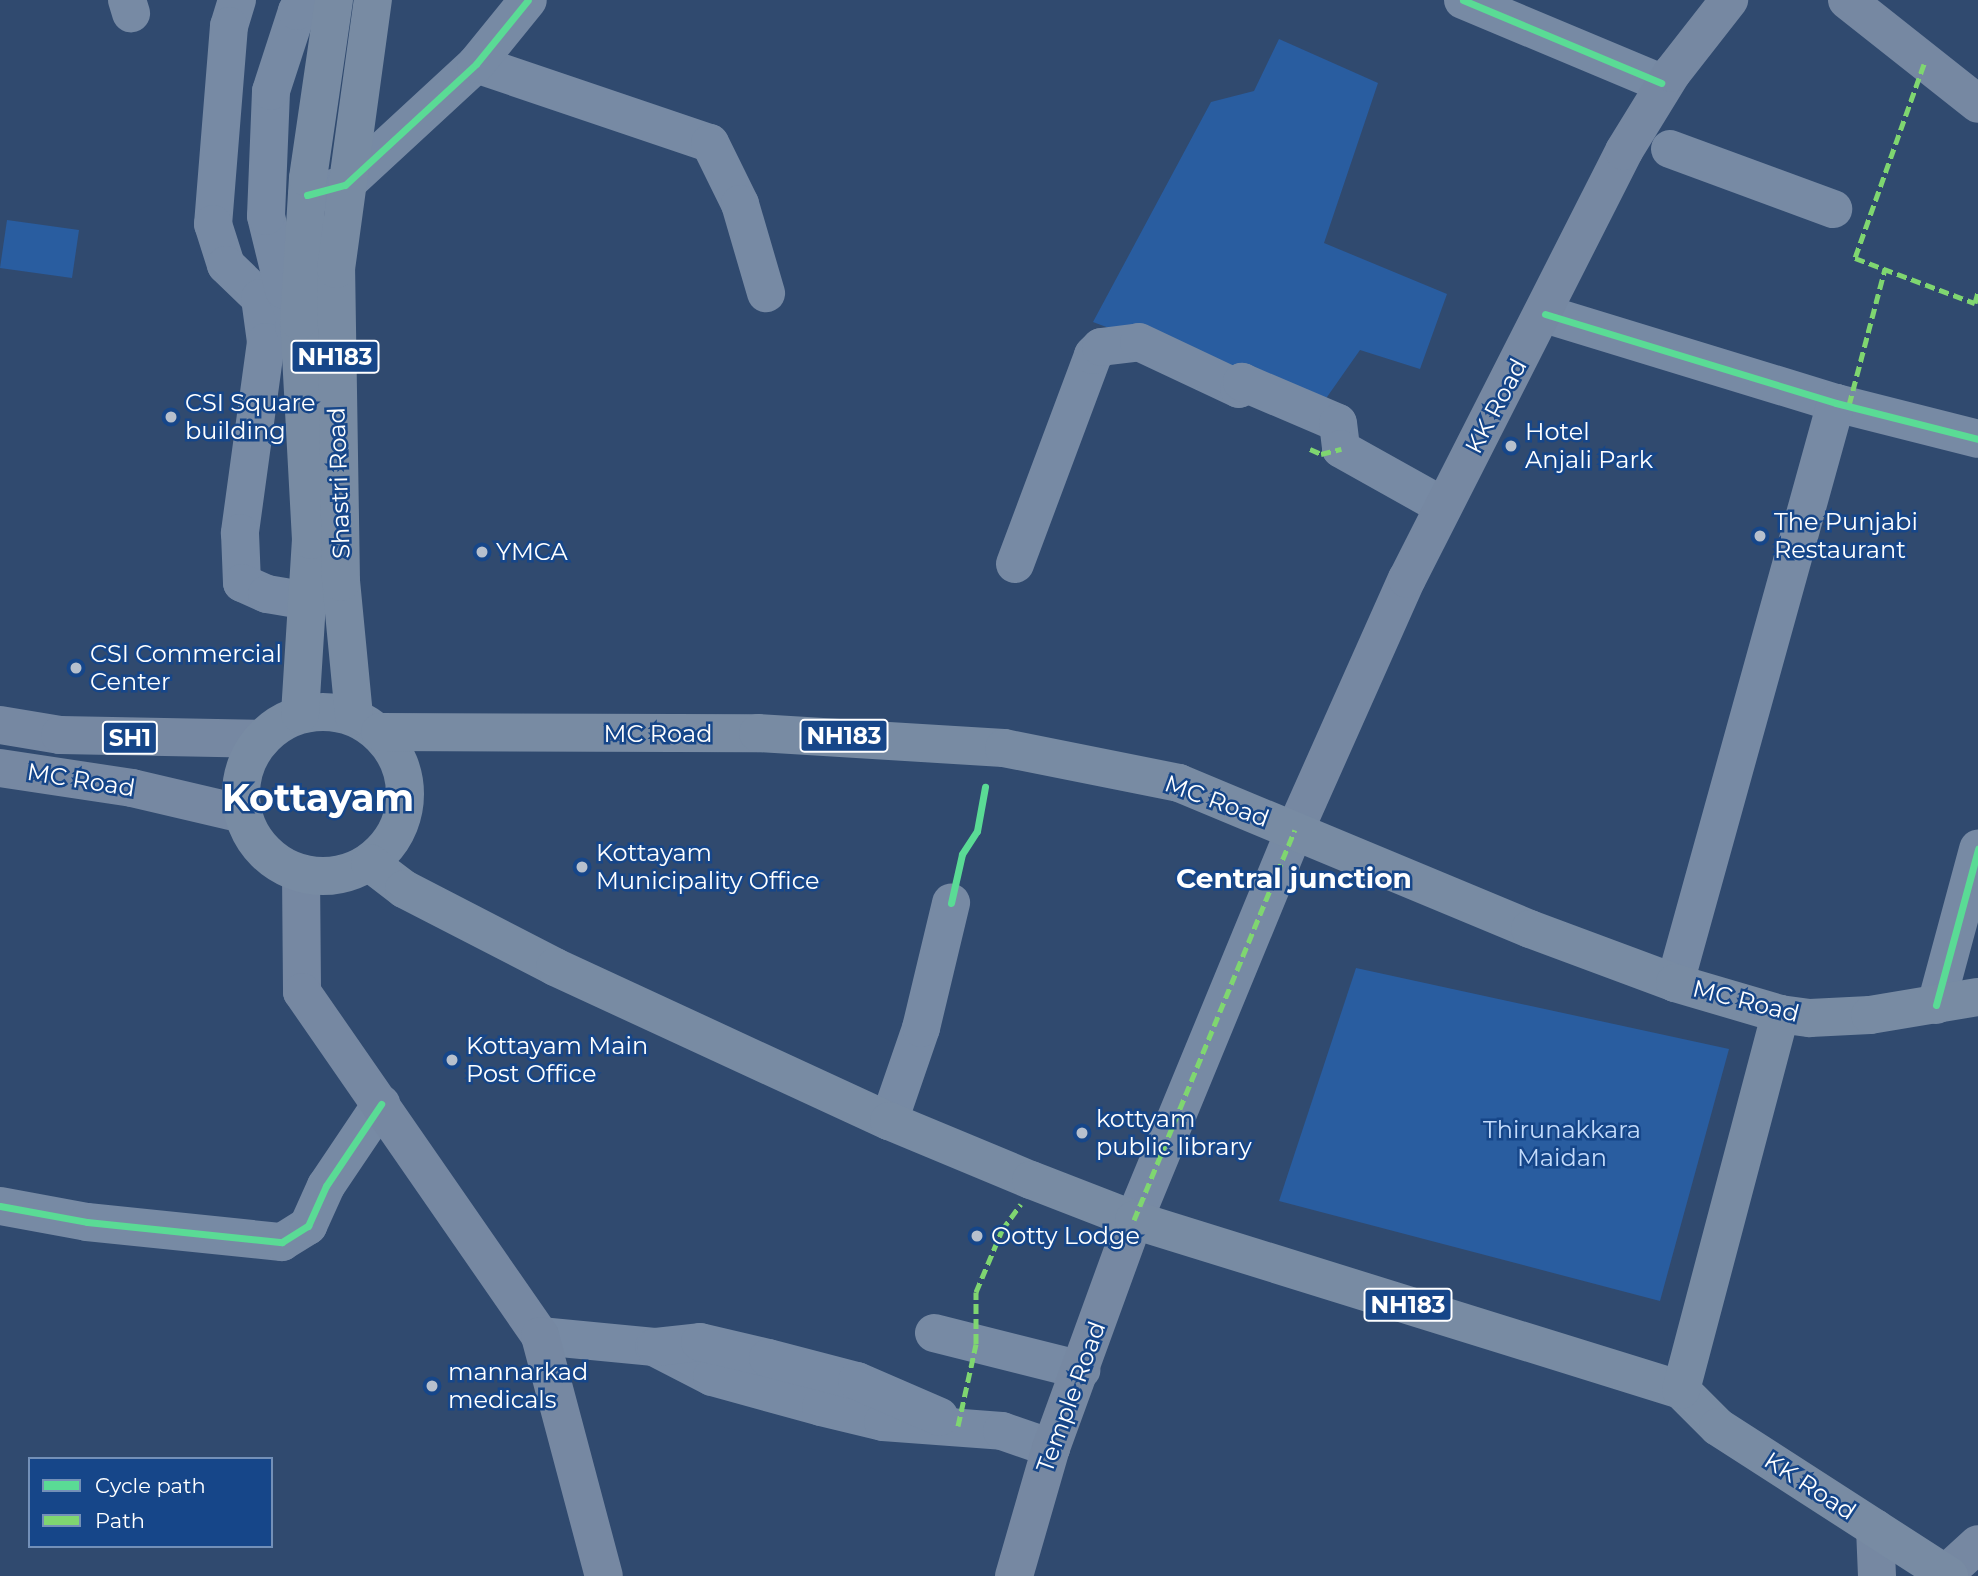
<!DOCTYPE html>
<html>
<head>
<meta charset="utf-8">
<style>
	body { margin:0 }
	#map { position:relative; width:1978px; height:1576px; overflow:hidden; background:#304a6f; font-family:Montserrat,sans-serif }
	div>[style] { position:absolute }
	.green>* { inset:0; background:#295da0 }
	.minor>* { height:38px; margin:-19px; padding:0 19px; transform-origin:19px; border-radius:19px; background:#778aa4 }
	.major>* { height:38px; margin:-19px; padding:0 19px; transform-origin:19px; border-radius:19px; background:#7688a2 }
	.highway>* { height:38px; margin:-19px; padding:0 19px; transform-origin:19px; border-radius:19px; background:#788ba3 }
	.highway>.ring { margin:-19px; padding:0; box-sizing:content-box; background:none; border:38px solid #788ba3; border-radius:50% }
	.quiet>* { height:5px; margin-top:-2.5px; transform-origin:0; background:repeating-linear-gradient(90deg,#7fd670 0 10px,transparent 0 15px) }
	.cycleway>* { height:7px; margin:-3.5px; padding:0 3.5px; transform-origin:3.5px; border-radius:3.5px; background:#5adb95 }
	.dots>* { width:19px; height:19px; translate:-50% -50%; box-sizing:border-box; border:4px solid #164689; border-radius:50% }
	span { translate:-50% -50%; white-space:nowrap; text-align:center; line-height:1.15; -webkit-text-stroke:5px #164689; paint-order:stroke }
	.shield-label span { padding:2px 5px; background:#164689; border:2px solid; border-radius:5px; -webkit-text-stroke-width:0 }
	.shield-label { font-size:23px; color:#fff; font-weight:700 }
	.poi-label { font-size:24px; color:#fff }
	.left { translate:0 -50%; text-align:left }
	.street-label { font-size:24px; color:#fff }
	.park-label { font-size:24px; color:#c3dbfb }
	.quarter-label { font-size:28px; color:#fff; font-weight:700 }
	.town-label { font-size:38px; color:#fff; font-weight:700 }
	.legend { position:absolute; left:28px; top:1457px; width:245px; height:91px; box-sizing:border-box; background:#164689; border:2px solid #7390b8; margin:0; padding:9px 12px; list-style:none; font-size:21px; color:#fff }
	.legend li { display:flex; align-items:center; gap:14px; height:35px }
	.legend b { width:35px; border:2px solid #7390b8 }
</style>
</head>
<body>
<div id="map">
	<div class="green">
		<i style="clip-path:polygon(1279px 39px,1378px 83px,1324px 243px,1447px 294px,1420px 369px,1360px 350px,1320px 407px,1093px 322px,1211px 102px,1254px 91px)"></i>
		<i style="clip-path:polygon(7px 220px,79px 230px,72px 278px,0 268px)"></i>
		<i style="clip-path:polygon(1356px 968px,1729px 1049px,1660px 1301px,1279px 1201px)"></i>
	</div>
	<div class="minor">
		<i style="left:127px;top:0;width:14px;rotate:73deg"></i>
		<i style="left:237px;top:0;width:27px;rotate:107deg"></i>
		<i style="left:229px;top:26px;width:199px;rotate:94.6deg"></i>
		<i style="left:213px;top:224px;width:43px;rotate:72.4deg"></i>
		<i style="left:226px;top:265px;width:47px;rotate:44.1deg"></i>
		<i style="left:260px;top:298px;width:44px;rotate:82.2deg"></i>
		<i style="left:266px;top:342px;width:193px;rotate:97.8deg"></i>
		<i style="left:240px;top:533px;width:50px;rotate:87.7deg"></i>
		<i style="left:242px;top:583px;width:27px;rotate:24deg"></i>
		<i style="left:267px;top:594px;width:42px;rotate:9.7deg"></i>
		<i style="left:1463px;top:0;width:215px;rotate:22.7deg"></i>
		<i style="left:476px;top:64px;width:247px;rotate:18.7deg"></i>
		<i style="left:710px;top:143px;width:68px;rotate:63.8deg"></i>
		<i style="left:740px;top:204px;width:93px;rotate:73.7deg"></i>
		<i style="left:1670px;top:149px;width:174px;rotate:20.2deg"></i>
		<i style="left:307px;top:195px;width:39px;rotate:-15deg"></i>
		<i style="left:345px;top:185px;width:178px;rotate:-42.7deg"></i>
		<i style="left:476px;top:64px;width:82px;rotate:-50.9deg"></i>
		<i style="left:1545px;top:314px;width:304px;rotate:17deg"></i>
		<i style="left:1836px;top:403px;width:146px;rotate:14.2deg"></i>
		<i style="left:294px;top:327px;width:8px;rotate:-50deg"></i>
		<i style="left:299px;top:321px;width:34px;rotate:-116deg"></i>
		<i style="left:284px;top:290px;width:76px;rotate:-103.7deg"></i>
		<i style="left:266px;top:216px;width:125px;rotate:-87.7deg"></i>
		<i style="left:271px;top:91px;width:84px;rotate:-72deg"></i>
		<i style="left:297px;top:11px;width:13px;rotate:-58deg"></i>
		<i style="left:1015px;top:564px;width:223px;rotate:-69.5deg"></i>
		<i style="left:1093px;top:355px;width:11px;rotate:-45deg"></i>
		<i style="left:1101px;top:347px;width:38px;rotate:-7deg"></i>
		<i style="left:1139px;top:342px;width:110px;rotate:25.2deg"></i>
		<i style="left:1239px;top:389px;width:8px;rotate:-67deg"></i>
		<i style="left:1242px;top:382px;width:104px;rotate:23.1deg"></i>
		<i style="left:1338px;top:423px;width:26px;rotate:83deg"></i>
		<i style="left:1341px;top:449px;width:117px;rotate:29.2deg"></i>
		<i style="left:1675px;top:983px;width:602px;rotate:-74.49deg"></i>
		<i style="left:1936px;top:1005px;width:162px;rotate:-74.9deg"></i>
		<i style="left:889px;top:1121px;width:98px;rotate:-71deg"></i>
		<i style="left:921px;top:1028px;width:129px;rotate:-76.5deg"></i>
		<i style="left:0;top:1206px;width:88px;rotate:10.4deg"></i>
		<i style="left:87px;top:1222px;width:196px;rotate:5.9deg"></i>
		<i style="left:282px;top:1242px;width:31px;rotate:-32deg"></i>
		<i style="left:308px;top:1226px;width:44px;rotate:-65.8deg"></i>
		<i style="left:326px;top:1186px;width:99px;rotate:-56.1deg"></i>
		<i style="left:1134px;top:1220px;width:422px;rotate:-67.6deg"></i>
		<i style="left:934px;top:1333px;width:152px;rotate:14.1deg"></i>
		<i style="left:540px;top:1336px;width:115px;rotate:5.5deg"></i>
		<i style="left:654px;top:1347px;width:65px;rotate:27.3deg"></i>
		<i style="left:712px;top:1377px;width:113px;rotate:15.4deg"></i>
		<i style="left:821px;top:1407px;width:64px;rotate:13.6deg"></i>
		<i style="left:883px;top:1422px;width:119px;rotate:4.3deg"></i>
		<i style="left:1002px;top:1431px;width:52px;rotate:19.1deg"></i>
		<i style="left:656px;top:1347px;width:44px;rotate:-6.5deg"></i>
		<i style="left:700px;top:1342px;width:70px;rotate:13.2deg"></i>
		<i style="left:768px;top:1358px;width:92px;rotate:14.5deg"></i>
		<i style="left:857px;top:1381px;width:90px;rotate:23.4deg"></i>
	</div>
	<div class="major">
		<i style="left:1847px;top:0;width:167px;rotate:38.4deg"></i>
		<i style="left:0;top:725px;width:61px;rotate:9.5deg"></i>
		<i style="left:60px;top:735px;width:201px;rotate:1.1deg"></i>
		<i style="left:0;top:768px;width:134px;rotate:8.6deg"></i>
		<i style="left:132px;top:788px;width:114px;rotate:13.2deg"></i>
		<i style="left:1295px;top:830px;width:275px;rotate:-66deg"></i>
		<i style="left:1407px;top:579px;width:480px;rotate:-63.1deg"></i>
		<i style="left:1624px;top:151px;width:92px;rotate:-58.4deg"></i>
		<i style="left:1672px;top:73px;width:93px;rotate:-52deg"></i>
		<i style="left:301px;top:874px;width:118px;rotate:89.5deg"></i>
		<i style="left:302px;top:992px;width:418px;rotate:55.3deg"></i>
		<i style="left:540px;top:1336px;width:248px;rotate:75.1deg"></i>
		<i style="left:1875px;top:1528px;width:48px;rotate:87.6deg"></i>
		<i style="left:1014px;top:1576px;width:133px;rotate:-73.9deg"></i>
		<i style="left:1051px;top:1448px;width:243px;rotate:-70deg"></i>
		<i style="left:1943px;top:1576px;width:47px;rotate:-42.4deg"></i>
	</div>
	<div class="highway">
		<i class="ring" style="left:241px;top:712px;width:126px;height:126px"></i>
		<i style="left:300px;top:714px;width:174px;rotate:-86.4deg"></i>
		<i style="left:311px;top:540px;width:219px;rotate:-93.1deg"></i>
		<i style="left:299px;top:321px;width:143px;rotate:-86.4deg"></i>
		<i style="left:308px;top:178px;width:180px;rotate:-81.7deg"></i>
		<i style="left:354px;top:716px;width:135px;rotate:-95.5deg"></i>
		<i style="left:341px;top:582px;width:313px;rotate:-90.9deg"></i>
		<i style="left:336px;top:269px;width:272px;rotate:-82.2deg"></i>
		<i style="left:380px;top:732px;width:378px;rotate:0.2deg"></i>
		<i style="left:758px;top:733px;width:246px;rotate:3.5deg"></i>
		<i style="left:1004px;top:748px;width:178px;rotate:11.3deg"></i>
		<i style="left:1179px;top:783px;width:380px;rotate:22.6deg"></i>
		<i style="left:1530px;top:929px;width:155px;rotate:20.4deg"></i>
		<i style="left:1675px;top:983px;width:109px;rotate:16.4deg"></i>
		<i style="left:1780px;top:1014px;width:30px;rotate:8deg"></i>
		<i style="left:1810px;top:1018px;width:60px;rotate:-2.9deg"></i>
		<i style="left:1870px;top:1015px;width:109px;rotate:-9.5deg"></i>
		<i style="left:370px;top:863px;width:43px;rotate:37.4deg"></i>
		<i style="left:404px;top:889px;width:170px;rotate:27.3deg"></i>
		<i style="left:555px;top:967px;width:368px;rotate:24.8deg"></i>
		<i style="left:889px;top:1121px;width:154px;rotate:22.6deg"></i>
		<i style="left:1031px;top:1180px;width:110px;rotate:21.2deg"></i>
		<i style="left:1134px;top:1220px;width:573px;rotate:17.26deg"></i>
		<i style="left:1681px;top:1390px;width:52px;rotate:45deg"></i>
		<i style="left:1718px;top:1427px;width:275px;rotate:32.8deg"></i>
		<i style="left:1681px;top:1390px;width:389px;rotate:-75.2deg"></i>
	</div>
	<div class="quiet">
		<i style="left:1924px;top:64px;width:206px;rotate:109.6deg"></i>
		<i style="left:1855px;top:258px;width:128px;rotate:20.6deg"></i>
		<i style="left:1975px;top:303px;width:11px;rotate:-75deg"></i>
		<i style="left:1849px;top:405px;width:141px;rotate:-75.2deg"></i>
		<i style="left:1310px;top:449px;width:12px;rotate:24deg"></i>
		<i style="left:1321px;top:454px;width:21px;rotate:-14deg"></i>
		<i style="left:1134px;top:1220px;width:422px;rotate:-67.6deg"></i>
		<i style="left:958px;top:1426px;width:84px;rotate:-77.6deg"></i>
		<i style="left:976px;top:1344px;width:52px;rotate:-90deg"></i>
		<i style="left:976px;top:1292px;width:67px;rotate:-67.2deg"></i>
		<i style="left:1002px;top:1230px;width:32px;rotate:-54deg"></i>
	</div>
	<div class="cycleway">
		<i style="left:1463px;top:0;width:215px;rotate:22.7deg"></i>
		<i style="left:307px;top:195px;width:39px;rotate:-15deg"></i>
		<i style="left:345px;top:185px;width:178px;rotate:-42.7deg"></i>
		<i style="left:476px;top:64px;width:82px;rotate:-50.9deg"></i>
		<i style="left:1545px;top:314px;width:304px;rotate:17deg"></i>
		<i style="left:1836px;top:403px;width:146px;rotate:14.2deg"></i>
		<i style="left:951px;top:903px;width:50px;rotate:-77.3deg"></i>
		<i style="left:962px;top:854px;width:27px;rotate:-57deg"></i>
		<i style="left:977px;top:831px;width:45px;rotate:-79.7deg"></i>
		<i style="left:1936px;top:1005px;width:162px;rotate:-74.9deg"></i>
		<i style="left:0;top:1206px;width:88px;rotate:10.4deg"></i>
		<i style="left:87px;top:1222px;width:196px;rotate:5.9deg"></i>
		<i style="left:282px;top:1242px;width:31px;rotate:-32deg"></i>
		<i style="left:308px;top:1226px;width:44px;rotate:-65.8deg"></i>
		<i style="left:326px;top:1186px;width:99px;rotate:-56.1deg"></i>
	</div>
	<div class="dots">
		<i style="left:171px;top:417px;background:#b7c0cd"></i>
		<i style="left:1511px;top:446px;background:#b7c0cd"></i>
		<i style="left:1760px;top:536px;background:#b7c0cd"></i>
		<i style="left:482px;top:552px;background:#b7c0cd"></i>
		<i style="left:76px;top:668px;background:#b7c0cd"></i>
		<i style="left:582px;top:867px;background:#b7c0cd"></i>
		<i style="left:452px;top:1060px;background:#b7c0cd"></i>
		<i style="left:1082px;top:1133px;background:#b7c0cd"></i>
		<i style="left:977px;top:1236px;background:#b7c0cd"></i>
		<i style="left:432px;top:1386px;background:#b7c0cd"></i>
	</div>
	<div class="shield-label">
		<span style="left:335px;top:357px">NH183</span>
		<span style="left:844px;top:736px">NH183</span>
		<span style="left:130px;top:738px">SH1</span>
		<span style="left:1408px;top:1305px">NH183</span>
	</div>
	<div class="poi-label">
		<span class="left" style="left:185px;top:417px">CSI Square<br>building</span>
		<span class="left" style="left:1525px;top:446px">Hotel<br>Anjali Park</span>
		<span class="left" style="left:1774px;top:536px">The Punjabi<br>Restaurant</span>
		<span class="left" style="left:496px;top:552px">YMCA</span>
		<span class="left" style="left:90px;top:668px">CSI Commercial<br>Center</span>
		<span class="left" style="left:596px;top:867px">Kottayam<br>Municipality Office</span>
		<span class="left" style="left:466px;top:1060px">Kottayam Main<br>Post Office</span>
		<span class="left" style="left:1096px;top:1133px">kottyam<br>public library</span>
		<span class="left" style="left:991px;top:1236px">Ootty Lodge</span>
		<span class="left" style="left:448px;top:1386px">mannarkad<br>medicals</span>
	</div>
	<div class="street-label">
		<span style="left:1496px;top:406px;rotate:-62deg">KK Road</span>
		<span style="left:339px;top:483px;rotate:-92deg">Shastri Road</span>
		<span style="left:658px;top:734px">MC Road</span>
		<span style="left:81px;top:780px;rotate:9deg">MC Road</span>
		<span style="left:1217px;top:801px;rotate:20deg">MC Road</span>
		<span style="left:1746px;top:1001px;rotate:14deg">MC Road</span>
		<span style="left:1071px;top:1397px;rotate:-70deg">Temple Road</span>
		<span style="left:1810px;top:1486px;rotate:33deg">KK Road</span>
	</div>
	<div class="park-label">
		<span style="left:1562px;top:1144px">Thirunakkara<br>Maidan</span>
	</div>
	<div class="quarter-label">
		<span style="left:1294px;top:878px">Central junction</span>
	</div>
	<div class="town-label">
		<span style="left:318px;top:798px">Kottayam</span>
	</div>
	<ul class="legend">
	<li><b style="height:9px;background:#5adb95"></b>Cycle path</li>
	<li><b style="height:9px;background:#7fd670"></b>Path</li>
	</ul>
</div>
</body>
</html>
